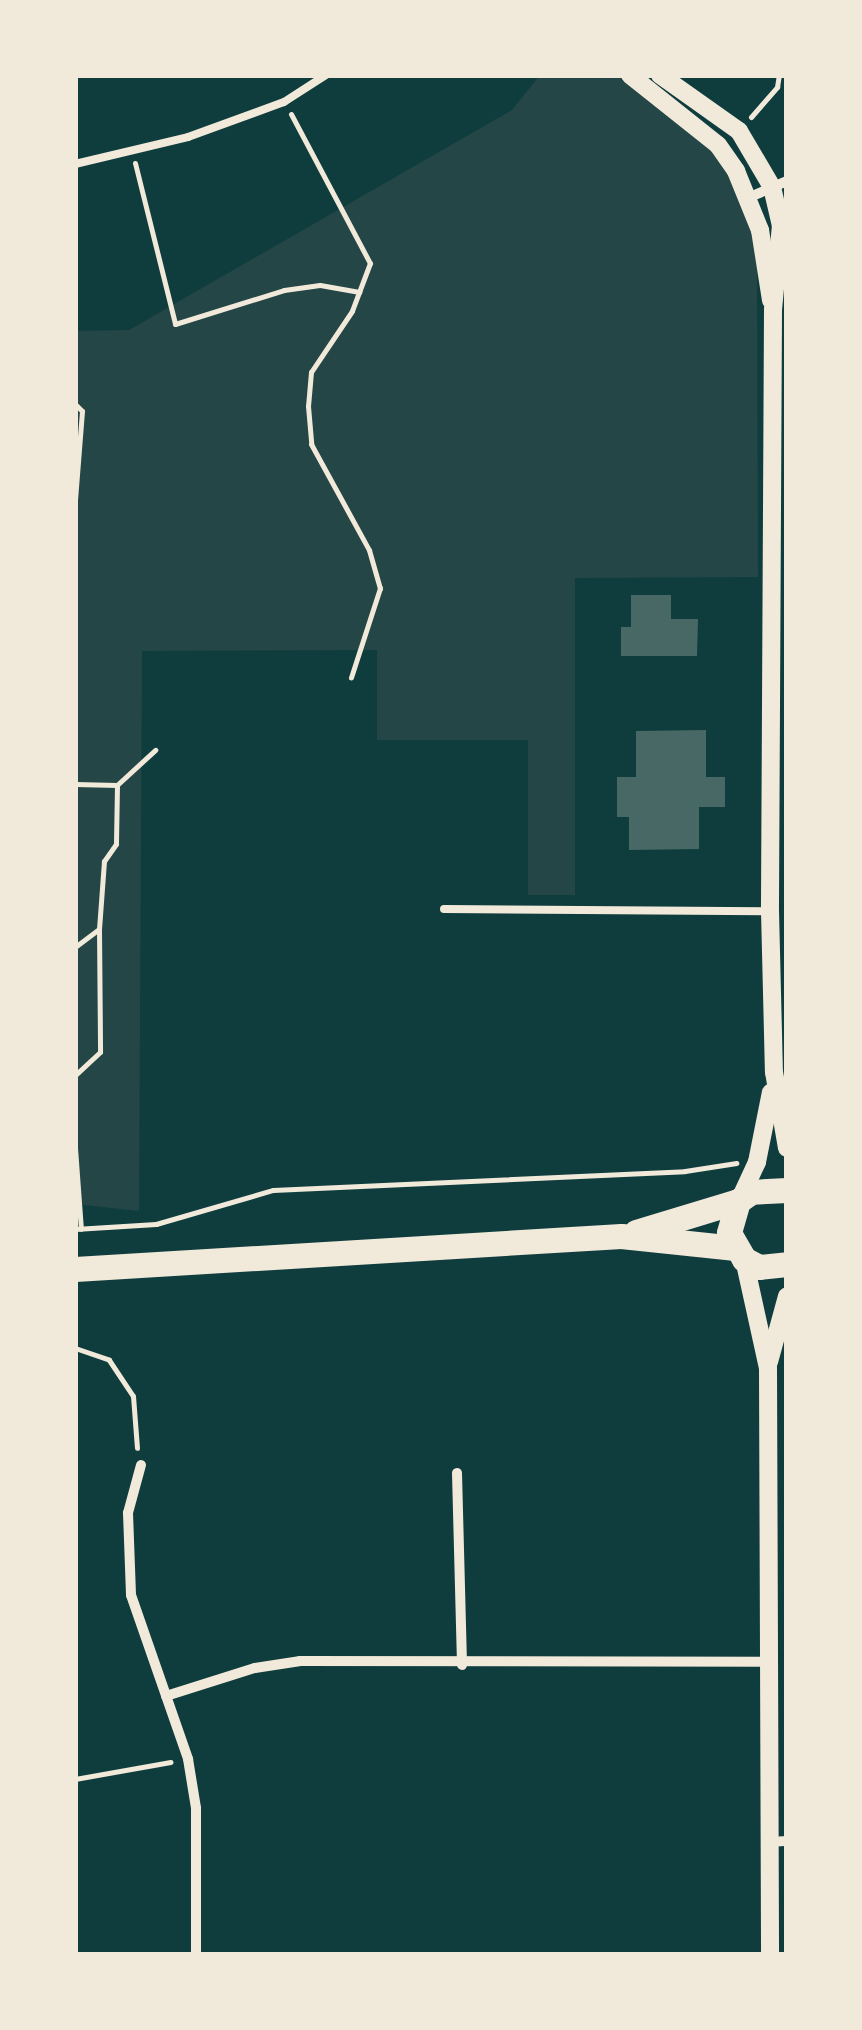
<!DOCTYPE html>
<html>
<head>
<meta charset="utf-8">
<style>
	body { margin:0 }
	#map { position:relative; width:862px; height:2030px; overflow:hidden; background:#0f3d3e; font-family:Karla,sans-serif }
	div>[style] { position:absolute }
	.green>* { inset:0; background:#244646 }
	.building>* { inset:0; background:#486865 }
	.path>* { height:5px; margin:-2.5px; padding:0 2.5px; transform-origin:2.5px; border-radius:2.5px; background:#f1e9da }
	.service>* { height:8px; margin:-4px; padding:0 4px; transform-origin:4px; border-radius:4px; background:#f1e9da }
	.minor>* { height:10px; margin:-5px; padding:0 5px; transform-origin:5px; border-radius:5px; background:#f1e9da }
	.tertiary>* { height:18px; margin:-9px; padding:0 9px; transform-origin:9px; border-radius:9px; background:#f1e9da }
	.primary>* { height:25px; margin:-12.5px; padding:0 12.5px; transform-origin:12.5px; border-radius:12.5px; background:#f1e9da }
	span { translate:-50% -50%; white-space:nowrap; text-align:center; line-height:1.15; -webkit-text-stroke:9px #f1e9da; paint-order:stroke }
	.frame { position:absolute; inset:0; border:78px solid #f1e9da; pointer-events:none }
</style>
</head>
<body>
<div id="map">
	<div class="green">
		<i style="clip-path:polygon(540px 75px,616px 75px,711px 150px,730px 173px,753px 232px,757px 264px,758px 577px,575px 578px,575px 895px,528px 895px,528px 740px,377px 740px,377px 650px,142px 651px,139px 1211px,75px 1204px,75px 331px,129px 330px,512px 110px)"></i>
	</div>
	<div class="building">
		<i style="clip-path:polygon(631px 595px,671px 595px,671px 619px,698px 619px,697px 656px,621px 656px,621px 627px,631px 627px)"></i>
		<i style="clip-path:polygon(706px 730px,706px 777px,725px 777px,725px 807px,699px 807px,699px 849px,629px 850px,629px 817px,617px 817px,617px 777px,636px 777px,636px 731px)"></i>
	</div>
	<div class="path">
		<i style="left:291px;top:114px;width:169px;rotate:62.1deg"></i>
		<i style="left:370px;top:263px;width:51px;rotate:110.6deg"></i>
		<i style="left:352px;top:311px;width:73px;rotate:123.9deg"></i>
		<i style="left:311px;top:372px;width:34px;rotate:95deg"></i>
		<i style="left:308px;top:406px;width:38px;rotate:85deg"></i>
		<i style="left:311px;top:444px;width:121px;rotate:61.3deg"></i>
		<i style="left:369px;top:550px;width:40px;rotate:74deg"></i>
		<i style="left:380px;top:588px;width:94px;rotate:108deg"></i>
		<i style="left:751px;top:117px;width:40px;rotate:-49deg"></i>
		<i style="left:777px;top:87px;width:12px;rotate:-81deg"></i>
		<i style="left:135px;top:163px;width:166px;rotate:76deg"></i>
		<i style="left:175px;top:324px;width:114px;rotate:-17.3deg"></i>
		<i style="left:284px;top:290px;width:36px;rotate:-8deg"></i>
		<i style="left:320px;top:285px;width:40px;rotate:10deg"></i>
		<i style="left:75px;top:404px;width:10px;rotate:45deg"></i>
		<i style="left:82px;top:411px;width:88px;rotate:94.5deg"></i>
		<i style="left:75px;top:784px;width:42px;rotate:1.4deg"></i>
		<i style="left:117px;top:785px;width:59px;rotate:91deg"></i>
		<i style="left:116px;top:844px;width:21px;rotate:125deg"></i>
		<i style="left:104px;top:861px;width:68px;rotate:94.2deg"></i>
		<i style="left:99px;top:929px;width:123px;rotate:89.5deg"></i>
		<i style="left:100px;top:1052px;width:34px;rotate:137deg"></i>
		<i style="left:117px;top:785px;width:52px;rotate:-42.6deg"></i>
		<i style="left:75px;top:947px;width:30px;rotate:-37deg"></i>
		<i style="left:75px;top:1148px;width:81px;rotate:85.8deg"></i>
		<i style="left:75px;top:1229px;width:81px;rotate:-3.5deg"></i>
		<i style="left:156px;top:1224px;width:122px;rotate:-16.2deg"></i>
		<i style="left:273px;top:1190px;width:412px;rotate:-2.6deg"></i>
		<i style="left:685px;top:1171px;width:52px;rotate:-8.9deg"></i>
		<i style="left:75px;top:1348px;width:36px;rotate:19deg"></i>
		<i style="left:109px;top:1360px;width:43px;rotate:56.3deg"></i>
		<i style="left:133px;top:1396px;width:52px;rotate:85.6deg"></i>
		<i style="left:75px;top:1779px;width:97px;rotate:-10.1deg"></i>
	</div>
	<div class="service">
		<i style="left:75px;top:164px;width:116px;rotate:-13.4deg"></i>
		<i style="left:188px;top:137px;width:102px;rotate:-20deg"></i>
		<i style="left:284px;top:102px;width:50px;rotate:-32.7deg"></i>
		<i style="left:444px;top:909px;width:326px;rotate:0.4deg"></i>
	</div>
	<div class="minor">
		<i style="left:750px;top:197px;width:40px;rotate:-23.4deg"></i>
		<i style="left:141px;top:1465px;width:50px;rotate:105.2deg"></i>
		<i style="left:128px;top:1513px;width:82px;rotate:87.9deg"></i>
		<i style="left:131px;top:1595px;width:174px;rotate:70.8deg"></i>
		<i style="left:188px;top:1759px;width:50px;rotate:80.7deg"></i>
		<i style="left:196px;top:1808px;width:147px;rotate:90deg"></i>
		<i style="left:457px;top:1473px;width:192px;rotate:88.5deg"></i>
		<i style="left:166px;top:1696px;width:93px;rotate:-17.5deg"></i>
		<i style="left:255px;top:1668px;width:46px;rotate:-8.8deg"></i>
		<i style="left:300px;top:1661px;width:468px;rotate:0.1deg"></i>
		<i style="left:771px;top:1842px;width:16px;rotate:-4deg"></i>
	</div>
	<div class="tertiary">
		<i style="left:630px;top:75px;width:112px;rotate:38.5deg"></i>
		<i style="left:718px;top:145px;width:32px;rotate:55deg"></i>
		<i style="left:736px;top:171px;width:64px;rotate:67.9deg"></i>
		<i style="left:760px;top:230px;width:71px;rotate:81.1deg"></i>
		<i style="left:660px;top:75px;width:97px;rotate:35.3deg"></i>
		<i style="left:739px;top:131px;width:65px;rotate:59.5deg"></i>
		<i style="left:772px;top:187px;width:39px;rotate:77deg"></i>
		<i style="left:781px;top:225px;width:85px;rotate:95.4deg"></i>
		<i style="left:773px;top:310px;width:601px;rotate:90.29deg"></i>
		<i style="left:770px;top:911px;width:161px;rotate:88.6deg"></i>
		<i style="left:774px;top:1072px;width:77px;rotate:80.3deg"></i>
		<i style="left:739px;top:1201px;width:43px;rotate:-65.2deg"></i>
		<i style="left:757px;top:1162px;width:71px;rotate:-78.7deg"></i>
		<i style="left:744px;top:1259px;width:112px;rotate:77.6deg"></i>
		<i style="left:768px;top:1368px;width:587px;rotate:89.8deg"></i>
		<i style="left:769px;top:1362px;width:68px;rotate:-74.7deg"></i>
	</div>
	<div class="primary">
		<i style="left:787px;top:1190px;width:36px;rotate:177deg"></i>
		<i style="left:751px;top:1192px;width:16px;rotate:145deg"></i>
		<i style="left:738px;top:1201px;width:33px;rotate:106deg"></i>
		<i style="left:729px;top:1233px;width:30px;rotate:60deg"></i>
		<i style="left:744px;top:1259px;width:17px;rotate:28deg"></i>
		<i style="left:759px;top:1267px;width:28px;rotate:-6deg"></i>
		<i style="left:636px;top:1232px;width:107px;rotate:-16.9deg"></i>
		<i style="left:75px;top:1269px;width:547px;rotate:-3.46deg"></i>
		<i style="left:621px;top:1236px;width:115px;rotate:6deg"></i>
	</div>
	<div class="frame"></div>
</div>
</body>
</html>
